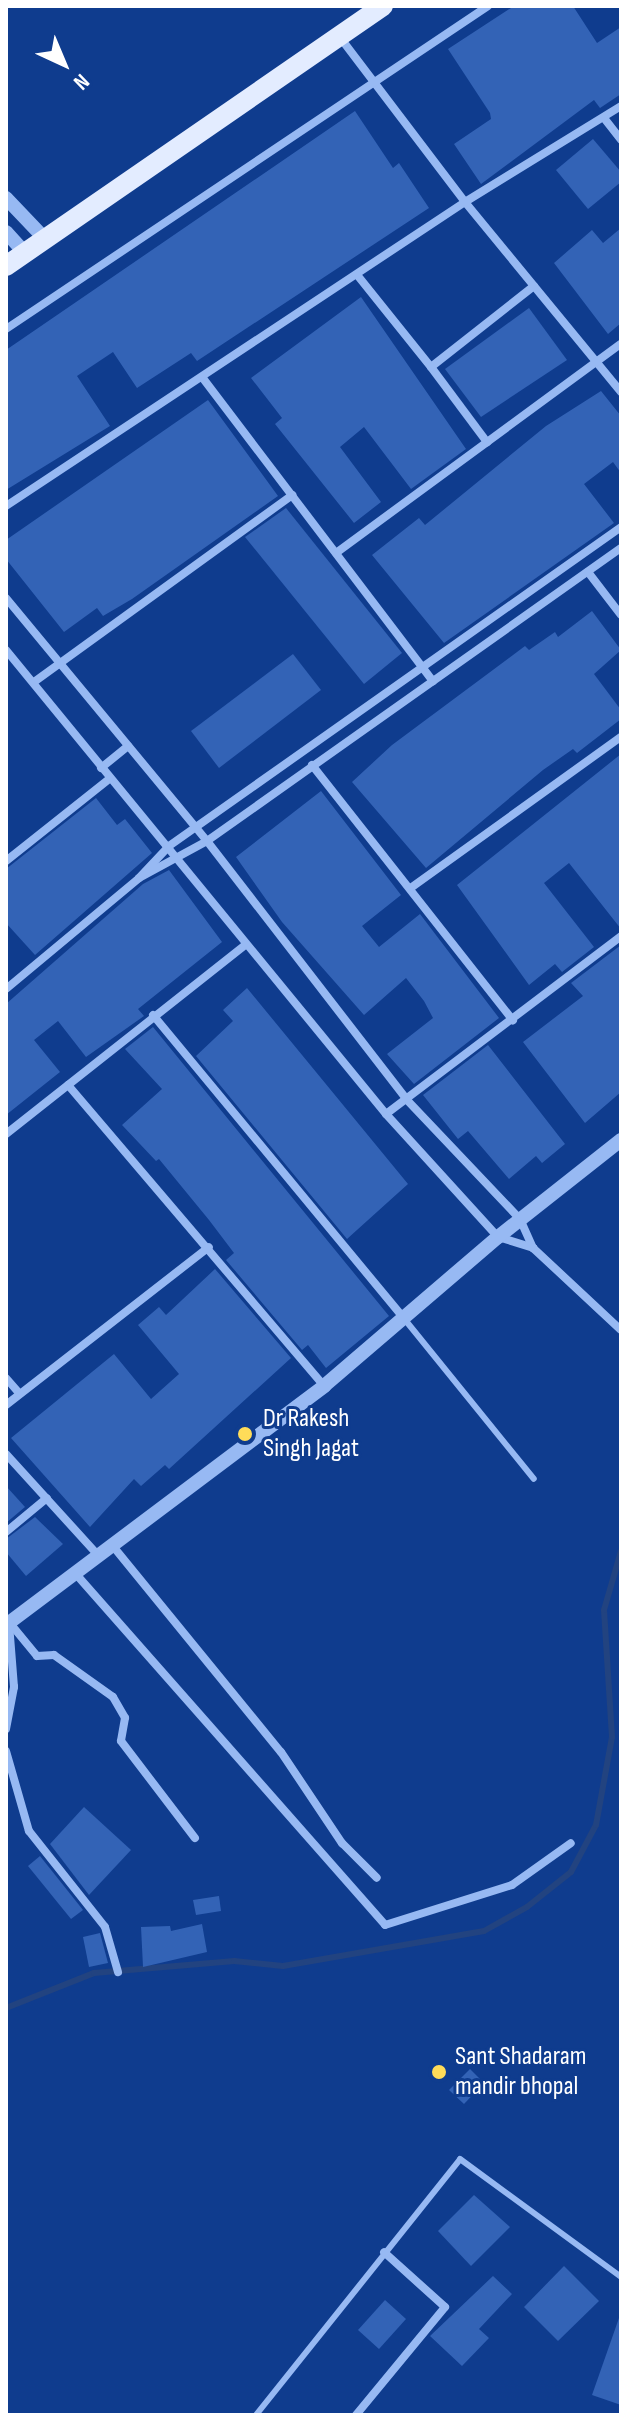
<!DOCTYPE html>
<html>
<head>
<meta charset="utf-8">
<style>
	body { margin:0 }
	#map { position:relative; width:627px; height:2421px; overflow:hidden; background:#0f3c8e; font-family:"Sofia Sans Condensed",sans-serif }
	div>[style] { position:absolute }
	.stream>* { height:6px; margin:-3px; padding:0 3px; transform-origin:3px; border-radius:3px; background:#224380 }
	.building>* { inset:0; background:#3363b6 }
	.service>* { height:6px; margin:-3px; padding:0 3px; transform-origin:3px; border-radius:3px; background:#97b9f3 }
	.minor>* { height:8px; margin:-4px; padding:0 4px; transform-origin:4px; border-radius:4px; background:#97b9f3 }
	.tertiary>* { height:14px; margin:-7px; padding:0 7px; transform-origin:7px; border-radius:7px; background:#97b9f3 }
	.primary>* { height:20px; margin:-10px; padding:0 10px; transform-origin:10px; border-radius:10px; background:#e3ecff }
	.dots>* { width:22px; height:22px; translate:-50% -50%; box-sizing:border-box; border:4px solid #0f3c8e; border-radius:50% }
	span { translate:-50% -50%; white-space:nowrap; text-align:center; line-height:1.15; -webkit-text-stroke:6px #0f3c8e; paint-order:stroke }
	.poi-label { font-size:26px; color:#fff }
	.left { translate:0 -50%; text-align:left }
	.frame { position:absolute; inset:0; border:8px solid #fff; pointer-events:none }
	.north { position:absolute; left:24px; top:24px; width:80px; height:80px; -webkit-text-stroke:6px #0f3c8e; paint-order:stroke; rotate:136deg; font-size:22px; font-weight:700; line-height:32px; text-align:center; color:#fff }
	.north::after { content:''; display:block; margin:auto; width:28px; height:36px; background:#fff; clip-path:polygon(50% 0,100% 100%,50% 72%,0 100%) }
</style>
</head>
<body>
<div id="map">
	<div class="stream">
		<i style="left:6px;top:2008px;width:95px;rotate:-21.7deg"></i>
		<i style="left:94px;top:1973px;width:141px;rotate:-4.9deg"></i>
		<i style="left:234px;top:1961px;width:49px;rotate:5.8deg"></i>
		<i style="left:283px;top:1966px;width:204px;rotate:-9.9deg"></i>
		<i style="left:484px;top:1931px;width:49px;rotate:-29.2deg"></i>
		<i style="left:527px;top:1907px;width:56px;rotate:-38.5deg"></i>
		<i style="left:571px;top:1872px;width:53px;rotate:-62deg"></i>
		<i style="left:596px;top:1825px;width:89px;rotate:-79.7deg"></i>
		<i style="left:612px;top:1737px;width:127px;rotate:-93.6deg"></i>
		<i style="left:604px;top:1610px;width:61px;rotate:-73.9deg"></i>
	</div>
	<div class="building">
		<i style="clip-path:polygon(514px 6px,573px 6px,597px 43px,621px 27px,621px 94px,600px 108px,594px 100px,481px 184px,454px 144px,491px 119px,490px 113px,448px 49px)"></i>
		<i style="clip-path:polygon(355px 111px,393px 168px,399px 163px,429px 208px,197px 361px,191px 353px,137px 388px,113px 352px,77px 376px,110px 426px,6px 490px,6px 350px)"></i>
		<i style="clip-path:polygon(593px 139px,621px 172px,621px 182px,588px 209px,556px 170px)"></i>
		<i style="clip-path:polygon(621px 228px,621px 323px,608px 334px,554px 263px,592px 230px,603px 243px)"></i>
		<i style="clip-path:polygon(361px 297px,466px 449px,411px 489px,364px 427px,340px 447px,381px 502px,354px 523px,275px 424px,282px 418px,251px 378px)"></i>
		<i style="clip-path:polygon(529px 308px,567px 360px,481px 417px,445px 369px)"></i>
		<i style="clip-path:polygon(601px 391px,621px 416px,621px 473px,613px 462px,584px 484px,614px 523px,444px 643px,372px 555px,419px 518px,425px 525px,546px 426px)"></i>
		<i style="clip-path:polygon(208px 400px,278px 496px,132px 599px,103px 616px,97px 608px,64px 632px,6px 559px,6px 540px)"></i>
		<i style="clip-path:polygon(286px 508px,402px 653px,364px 684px,245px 537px)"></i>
		<i style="clip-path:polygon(592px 611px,621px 650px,594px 674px,621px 710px,621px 719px,577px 753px,573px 749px,543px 770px,426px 868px,352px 782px,392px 745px,525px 646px,529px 650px,555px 632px,558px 637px)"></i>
		<i style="clip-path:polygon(293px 654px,321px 690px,219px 768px,191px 731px)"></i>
		<i style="clip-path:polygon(621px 754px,621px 929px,569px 863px,544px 883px,594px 947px,562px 972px,555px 964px,529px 985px,457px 885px)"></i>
		<i style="clip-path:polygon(321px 791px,401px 895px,362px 926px,379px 947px,420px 914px,499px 1018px,414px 1084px,387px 1054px,433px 1018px,424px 1001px,406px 978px,364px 1015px,282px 922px,236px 857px)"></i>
		<i style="clip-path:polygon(96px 798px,117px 825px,125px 819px,152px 853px,35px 955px,6px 923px,6px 869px)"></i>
		<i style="clip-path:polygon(169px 870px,222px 942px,138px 1009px,144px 1016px,86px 1057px,58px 1021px,34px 1040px,60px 1072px,6px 1115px,6px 1004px,143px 884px)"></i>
		<i style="clip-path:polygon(621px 945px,621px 1092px,585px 1123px,523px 1042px,583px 996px,571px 983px)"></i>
		<i style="clip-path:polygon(247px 988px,408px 1184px,347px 1239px,196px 1056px,233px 1021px,223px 1010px)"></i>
		<i style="clip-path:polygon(153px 1027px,389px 1316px,326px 1368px,308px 1345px,302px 1350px,226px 1260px,234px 1253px,209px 1220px,159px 1159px,156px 1161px,122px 1125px,162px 1089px,125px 1049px)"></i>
		<i style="clip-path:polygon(488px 1045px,565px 1144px,542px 1163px,536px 1156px,509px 1179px,468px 1131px,458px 1139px,423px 1095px)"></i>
		<i style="clip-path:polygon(215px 1269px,291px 1358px,169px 1469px,165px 1465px,141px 1486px,134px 1479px,90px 1527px,11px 1438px,114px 1354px,151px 1399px,179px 1374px,138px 1325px,159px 1307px,166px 1315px)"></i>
		<i style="clip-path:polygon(6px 1486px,25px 1507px,6px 1523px)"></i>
		<i style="clip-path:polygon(35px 1517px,63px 1544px,26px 1576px,6px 1552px,6px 1539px)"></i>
		<i style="clip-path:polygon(84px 1807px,131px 1850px,89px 1895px,50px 1844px)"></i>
		<i style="clip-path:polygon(40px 1856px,83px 1910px,71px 1919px,28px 1866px)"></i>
		<i style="clip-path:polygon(219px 1896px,221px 1911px,196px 1915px,193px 1900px)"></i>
		<i style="clip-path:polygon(202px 1924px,207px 1952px,143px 1967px,141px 1927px,170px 1926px,171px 1931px)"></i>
		<i style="clip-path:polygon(100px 1933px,108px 1963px,89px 1967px,83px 1937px)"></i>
		<i style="clip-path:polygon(470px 2069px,484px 2083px,464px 2104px,449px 2090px)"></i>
		<i style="clip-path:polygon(474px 2195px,510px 2227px,471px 2266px,438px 2231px)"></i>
		<i style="clip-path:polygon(564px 2266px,599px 2301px,558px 2341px,524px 2307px)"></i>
		<i style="clip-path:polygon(493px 2276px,512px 2294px,479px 2329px,489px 2338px,462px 2366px,430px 2336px)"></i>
		<i style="clip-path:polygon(385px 2300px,406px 2319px,379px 2349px,358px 2330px)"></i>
		<i style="clip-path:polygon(619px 2318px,621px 2318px,621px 2405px,592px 2395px)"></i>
	</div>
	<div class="service">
		<i style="left:406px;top:1321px;width:203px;rotate:51deg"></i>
		<i style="left:256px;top:2415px;width:327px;rotate:-51.4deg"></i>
		<i style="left:460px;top:2159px;width:200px;rotate:36.2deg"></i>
	</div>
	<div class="minor">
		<i style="left:339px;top:36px;width:208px;rotate:52.8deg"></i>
		<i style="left:465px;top:202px;width:246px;rotate:50.6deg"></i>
		<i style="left:604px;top:118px;width:28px;rotate:52deg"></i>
		<i style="left:358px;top:276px;width:117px;rotate:51.3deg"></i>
		<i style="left:431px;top:367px;width:131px;rotate:-38.2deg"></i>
		<i style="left:6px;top:329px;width:580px;rotate:-33.83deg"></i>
		<i style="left:431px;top:367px;width:94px;rotate:53.3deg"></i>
		<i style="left:202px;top:377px;width:382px;rotate:52.8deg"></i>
		<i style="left:6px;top:506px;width:551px;rotate:-33.52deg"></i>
		<i style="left:465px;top:202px;width:183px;rotate:-31.6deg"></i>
		<i style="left:336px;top:553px;width:353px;rotate:-36.3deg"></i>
		<i style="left:588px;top:572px;width:54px;rotate:52.5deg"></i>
		<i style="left:6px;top:598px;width:315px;rotate:50.4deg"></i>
		<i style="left:207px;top:841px;width:327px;rotate:52.3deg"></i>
		<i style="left:407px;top:1100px;width:164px;rotate:46.5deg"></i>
		<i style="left:520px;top:1219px;width:32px;rotate:66deg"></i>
		<i style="left:6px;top:650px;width:600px;rotate:50.68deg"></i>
		<i style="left:386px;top:1114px;width:166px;rotate:47.7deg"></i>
		<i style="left:498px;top:1237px;width:37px;rotate:17deg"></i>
		<i style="left:533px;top:1248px;width:120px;rotate:43deg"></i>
		<i style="left:34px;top:682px;width:319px;rotate:-35.9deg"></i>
		<i style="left:312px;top:765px;width:325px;rotate:51.8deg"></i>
		<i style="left:101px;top:768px;width:35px;rotate:-39deg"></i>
		<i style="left:6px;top:861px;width:132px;rotate:-38.5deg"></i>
		<i style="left:139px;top:878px;width:77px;rotate:-28.6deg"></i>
		<i style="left:207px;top:841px;width:507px;rotate:-35.29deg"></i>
		<i style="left:412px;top:887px;width:257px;rotate:-35.7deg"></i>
		<i style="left:6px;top:989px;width:173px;rotate:-39.8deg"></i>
		<i style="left:139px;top:878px;width:44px;rotate:-46.8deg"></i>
		<i style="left:169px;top:846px;width:553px;rotate:-35.21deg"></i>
		<i style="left:153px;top:1015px;width:396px;rotate:50.4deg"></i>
		<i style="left:68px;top:1085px;width:395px;rotate:49.6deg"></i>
		<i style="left:386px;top:1114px;width:295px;rotate:-37.1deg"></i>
		<i style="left:6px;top:1134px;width:305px;rotate:-38.3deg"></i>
		<i style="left:6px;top:1378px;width:20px;rotate:49deg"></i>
		<i style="left:6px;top:1405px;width:257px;rotate:-37.9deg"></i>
		<i style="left:6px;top:1454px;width:137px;rotate:47.7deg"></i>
		<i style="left:6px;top:1532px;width:53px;rotate:-39.7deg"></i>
		<i style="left:112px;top:1545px;width:267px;rotate:50.8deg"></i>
		<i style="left:281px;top:1752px;width:110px;rotate:56.2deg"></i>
		<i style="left:342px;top:1843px;width:49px;rotate:45deg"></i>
		<i style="left:75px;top:1573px;width:469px;rotate:48.6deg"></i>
		<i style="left:385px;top:1925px;width:133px;rotate:-17.5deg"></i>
		<i style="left:512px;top:1885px;width:72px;rotate:-35.4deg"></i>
		<i style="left:9px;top:1622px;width:44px;rotate:50.5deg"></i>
		<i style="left:37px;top:1656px;width:17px;rotate:-3deg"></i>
		<i style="left:54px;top:1655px;width:72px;rotate:35.4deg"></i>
		<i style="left:113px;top:1697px;width:24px;rotate:60deg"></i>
		<i style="left:125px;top:1718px;width:23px;rotate:100deg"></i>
		<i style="left:121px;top:1741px;width:122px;rotate:52.7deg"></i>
		<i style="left:6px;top:1729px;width:43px;rotate:-79.2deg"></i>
		<i style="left:14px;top:1687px;width:64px;rotate:-94.5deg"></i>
		<i style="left:6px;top:1751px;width:83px;rotate:74deg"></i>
		<i style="left:29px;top:1831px;width:122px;rotate:51.6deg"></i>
		<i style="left:105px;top:1927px;width:47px;rotate:73.9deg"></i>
		<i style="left:356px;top:2415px;width:140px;rotate:-50.5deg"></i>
		<i style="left:445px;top:2307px;width:82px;rotate:-138deg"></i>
	</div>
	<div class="tertiary">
		<i style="left:6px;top:198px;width:57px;rotate:46.4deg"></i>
		<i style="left:6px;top:232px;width:28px;rotate:48deg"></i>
		<i style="left:6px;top:1625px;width:398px;rotate:-36.9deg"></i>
		<i style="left:324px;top:1386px;width:229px;rotate:-40.6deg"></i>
		<i style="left:498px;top:1237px;width:157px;rotate:-38.3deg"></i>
	</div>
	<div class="primary">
		<i style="left:6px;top:266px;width:458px;rotate:-34.6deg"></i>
	</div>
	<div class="dots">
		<i style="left:245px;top:1434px;background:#ffdc59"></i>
		<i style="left:439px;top:2072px;background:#ffdc59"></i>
	</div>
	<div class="poi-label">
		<span class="left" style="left:263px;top:1434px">Dr Rakesh<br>Singh Jagat</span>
		<span class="left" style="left:455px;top:2072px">Sant Shadaram<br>mandir bhopal</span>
	</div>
	<div class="frame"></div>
	<div class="north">N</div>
</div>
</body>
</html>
